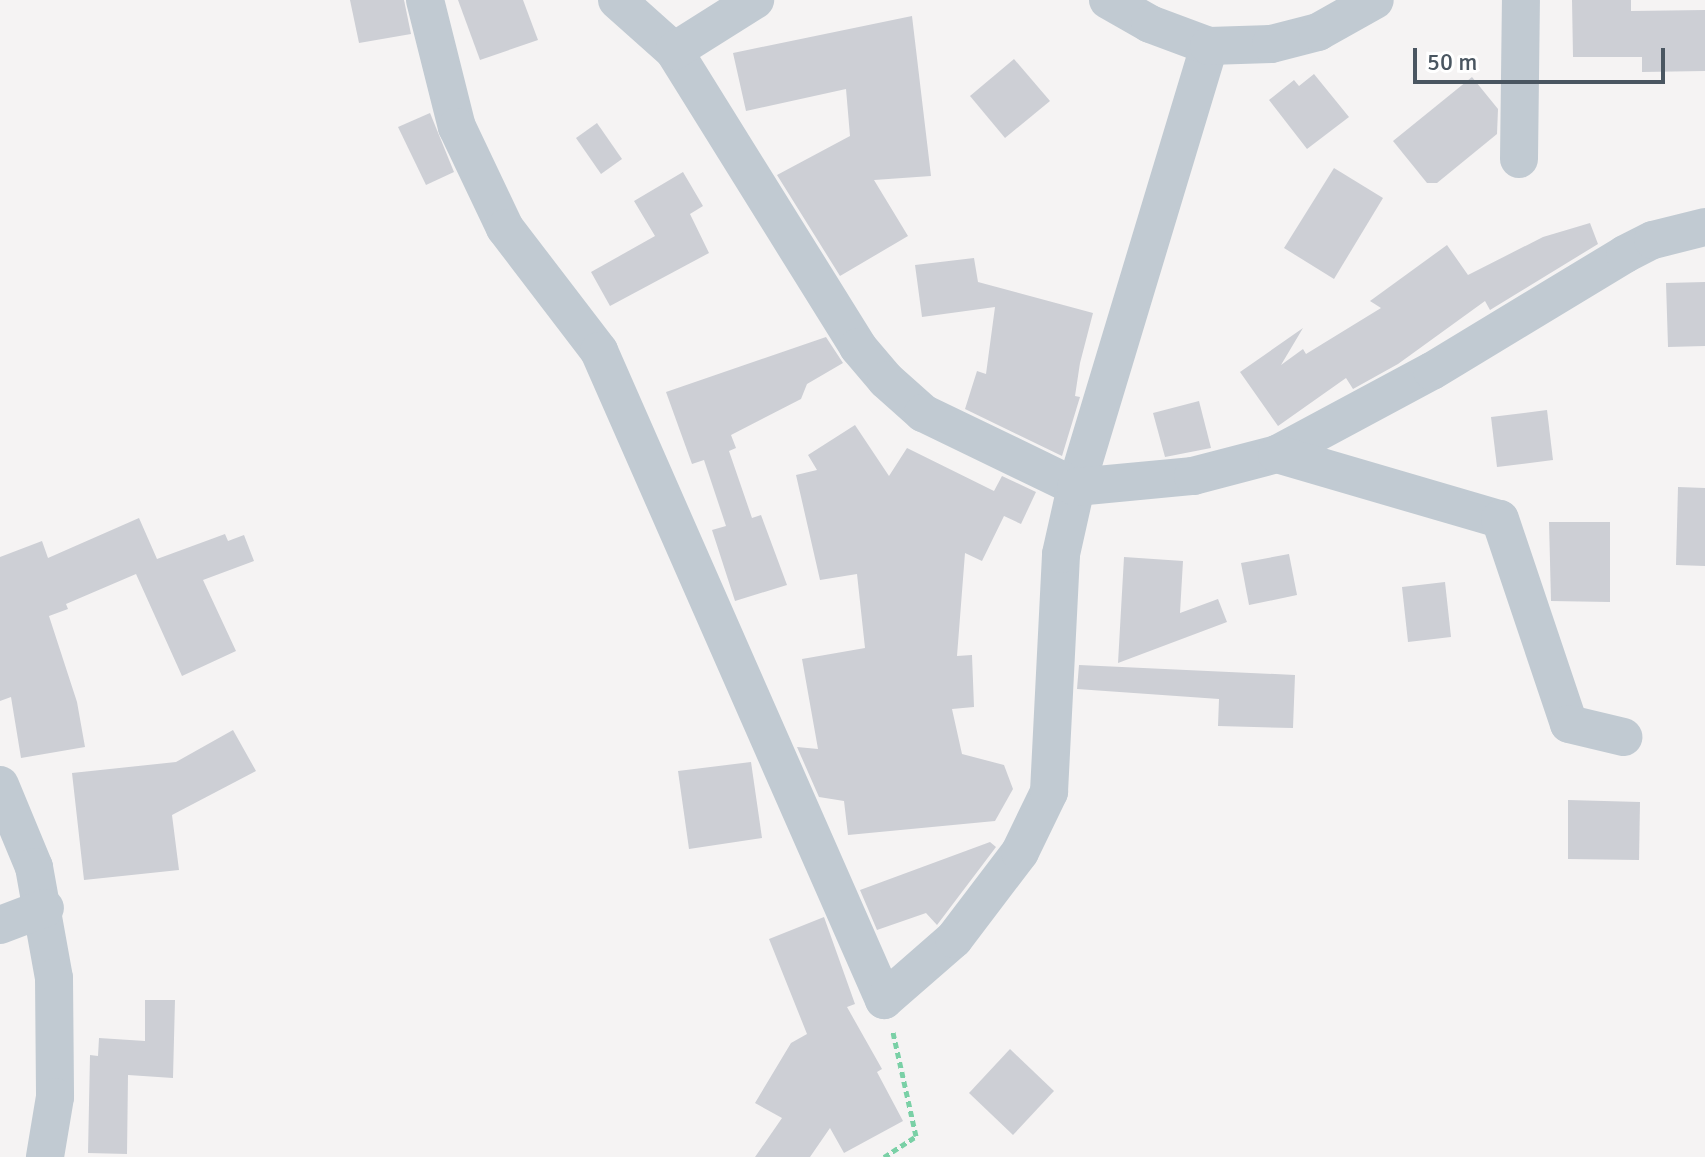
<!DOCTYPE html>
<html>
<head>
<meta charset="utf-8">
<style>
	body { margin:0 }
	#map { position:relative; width:1705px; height:1157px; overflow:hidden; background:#f5f3f3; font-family:Signika,sans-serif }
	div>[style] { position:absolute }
	.building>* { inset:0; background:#cdcfd5 }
	.path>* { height:5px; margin-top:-2.5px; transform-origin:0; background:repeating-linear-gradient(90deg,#7ad0a6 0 6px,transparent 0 10px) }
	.street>* { height:38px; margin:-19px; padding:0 19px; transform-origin:19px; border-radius:19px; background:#c1cad2 }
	span { translate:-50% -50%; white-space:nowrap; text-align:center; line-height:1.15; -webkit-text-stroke:7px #fff; paint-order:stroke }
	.scale { position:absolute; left:1413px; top:48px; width:252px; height:36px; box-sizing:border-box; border:4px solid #4a5661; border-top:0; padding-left:10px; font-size:24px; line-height:28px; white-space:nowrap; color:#4a5661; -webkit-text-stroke:6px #fff; paint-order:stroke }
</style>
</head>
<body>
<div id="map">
	<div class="building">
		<i style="clip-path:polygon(350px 0,404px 0,411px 34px,359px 43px)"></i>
		<i style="clip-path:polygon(458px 0,523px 0,538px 40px,480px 60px)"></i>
		<i style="clip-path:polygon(1572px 0,1631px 0,1631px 11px,1705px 10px,1705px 71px,1642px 72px,1642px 57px,1573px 57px)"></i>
		<i style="clip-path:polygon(912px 16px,931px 176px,874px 180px,908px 236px,840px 276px,777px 175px,850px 136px,846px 89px,746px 111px,733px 53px)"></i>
		<i style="clip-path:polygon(1014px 59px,1050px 101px,1005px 138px,970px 96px)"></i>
		<i style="clip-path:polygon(1314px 74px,1349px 117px,1307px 149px,1269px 100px,1294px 80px,1299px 86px)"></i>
		<i style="clip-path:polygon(1472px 77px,1498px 109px,1497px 134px,1437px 183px,1427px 183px,1393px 141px)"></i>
		<i style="clip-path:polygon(430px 113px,454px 172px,426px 185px,398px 127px)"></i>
		<i style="clip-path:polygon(597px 123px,622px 159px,601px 174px,576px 138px)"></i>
		<i style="clip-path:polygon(1334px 168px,1383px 198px,1334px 279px,1284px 248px)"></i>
		<i style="clip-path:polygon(683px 172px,703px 206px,690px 214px,709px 253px,610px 306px,591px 272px,655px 236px,634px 201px)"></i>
		<i style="clip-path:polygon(1590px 223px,1598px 244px,1490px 310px,1485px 301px,1398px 364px,1353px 389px,1346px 378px,1278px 426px,1240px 372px,1303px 328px,1281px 365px,1303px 349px,1306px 354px,1381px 308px,1370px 301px,1447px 245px,1468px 275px,1543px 237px)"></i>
		<i style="clip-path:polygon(974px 258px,978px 282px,1093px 313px,1080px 363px,1075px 396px,1080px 397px,1062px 456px,965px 409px,977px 371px,986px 374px,995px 307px,922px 317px,915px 265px)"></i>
		<i style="clip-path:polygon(1705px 282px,1705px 346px,1668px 347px,1666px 283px)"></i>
		<i style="clip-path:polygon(826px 337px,843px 363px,807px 384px,801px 399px,731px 435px,736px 448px,729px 451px,752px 518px,761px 515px,787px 585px,735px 601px,712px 530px,726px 526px,704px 460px,692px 464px,666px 392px)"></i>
		<i style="clip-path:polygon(1199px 401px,1211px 448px,1165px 457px,1153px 413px)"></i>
		<i style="clip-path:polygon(1547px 410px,1553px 460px,1497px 467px,1491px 417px)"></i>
		<i style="clip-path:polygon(855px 425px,889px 476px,907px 448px,994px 491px,1002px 476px,1036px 492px,1021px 524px,1004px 516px,982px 561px,965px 553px,957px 656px,972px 655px,974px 707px,952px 709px,962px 754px,1004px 765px,1013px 789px,995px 821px,848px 835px,844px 801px,819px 797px,797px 747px,818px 749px,802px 659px,865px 648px,857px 574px,820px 580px,796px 475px,817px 470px,808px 455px)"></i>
		<i style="clip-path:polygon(1678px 487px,1705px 488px,1705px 566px,1676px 565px)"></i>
		<i style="clip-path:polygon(139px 518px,157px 559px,225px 534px,228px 541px,244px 535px,254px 561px,203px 580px,236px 651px,182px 676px,136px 574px,66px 604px,68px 609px,49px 616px,77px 702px,85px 747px,21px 758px,11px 697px,0 701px,0 557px,42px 541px,48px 558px)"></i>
		<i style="clip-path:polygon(1549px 522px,1610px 522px,1610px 602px,1551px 601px)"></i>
		<i style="clip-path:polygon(1289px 554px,1297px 595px,1249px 605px,1241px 563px)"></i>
		<i style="clip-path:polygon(1124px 557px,1183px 561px,1180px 613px,1218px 599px,1227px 622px,1118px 663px)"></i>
		<i style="clip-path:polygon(1445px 582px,1451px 637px,1408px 642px,1402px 587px)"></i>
		<i style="clip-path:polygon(1079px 665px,1295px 675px,1293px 728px,1218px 726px,1219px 699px,1077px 689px)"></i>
		<i style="clip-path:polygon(233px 730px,256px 771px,172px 815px,179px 870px,84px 880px,72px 773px,176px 762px)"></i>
		<i style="clip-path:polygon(751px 762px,762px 838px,689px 849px,678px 771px)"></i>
		<i style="clip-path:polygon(1568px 800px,1640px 802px,1639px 860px,1568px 859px)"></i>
		<i style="clip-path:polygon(990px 842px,996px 847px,937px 925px,926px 913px,877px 930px,860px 890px)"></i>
		<i style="clip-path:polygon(824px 917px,855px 1004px,847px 1007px,882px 1069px,877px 1072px,903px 1121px,844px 1153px,830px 1128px,810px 1157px,755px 1157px,782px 1118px,755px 1103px,791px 1043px,807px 1034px,769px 939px)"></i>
		<i style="clip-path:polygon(145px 1000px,175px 1000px,173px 1078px,128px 1075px,127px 1154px,88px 1153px,90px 1055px,98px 1056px,99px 1038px,145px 1041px)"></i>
		<i style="clip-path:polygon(1010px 1049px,1054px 1091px,1013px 1135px,969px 1093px)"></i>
	</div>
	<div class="path">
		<i style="left:884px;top:1157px;width:38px;rotate:-33deg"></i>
		<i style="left:916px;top:1136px;width:107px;rotate:-102.5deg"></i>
	</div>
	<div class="street">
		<i style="left:425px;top:0;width:131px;rotate:75.9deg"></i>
		<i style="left:457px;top:127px;width:112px;rotate:64.6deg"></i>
		<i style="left:505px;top:228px;width:155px;rotate:52.6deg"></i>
		<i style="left:599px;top:351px;width:709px;rotate:66.29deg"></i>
		<i style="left:884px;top:1000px;width:93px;rotate:-41.1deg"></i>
		<i style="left:954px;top:939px;width:109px;rotate:-52.8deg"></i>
		<i style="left:1020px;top:852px;width:67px;rotate:-64.2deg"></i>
		<i style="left:1049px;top:792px;width:238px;rotate:-87.1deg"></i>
		<i style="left:1061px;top:554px;width:69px;rotate:-77.4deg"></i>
		<i style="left:1076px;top:487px;width:461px;rotate:-73.2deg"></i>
		<i style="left:617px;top:0;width:76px;rotate:41.8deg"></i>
		<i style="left:674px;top:51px;width:349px;rotate:58.1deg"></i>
		<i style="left:858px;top:347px;width:43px;rotate:49.7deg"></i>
		<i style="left:886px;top:380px;width:50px;rotate:41.7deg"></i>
		<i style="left:923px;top:413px;width:170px;rotate:25.8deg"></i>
		<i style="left:1076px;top:487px;width:118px;rotate:-5.4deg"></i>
		<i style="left:1193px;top:476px;width:87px;rotate:-14.7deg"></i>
		<i style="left:1277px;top:454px;width:176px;rotate:-28.2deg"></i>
		<i style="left:1432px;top:371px;width:226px;rotate:-31.2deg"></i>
		<i style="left:1625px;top:254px;width:31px;rotate:-27deg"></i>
		<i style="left:1653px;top:240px;width:54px;rotate:-14deg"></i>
		<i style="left:1108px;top:0;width:48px;rotate:29.7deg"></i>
		<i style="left:1150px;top:24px;width:63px;rotate:20.4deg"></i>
		<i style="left:1209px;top:46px;width:62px;rotate:-1.8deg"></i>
		<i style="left:1271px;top:44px;width:49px;rotate:-14.3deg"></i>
		<i style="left:1318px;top:32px;width:65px;rotate:-29.3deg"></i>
		<i style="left:674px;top:51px;width:96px;rotate:-32.2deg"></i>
		<i style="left:1519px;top:159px;width:159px;rotate:-89.3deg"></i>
		<i style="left:1277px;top:454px;width:232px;rotate:16.3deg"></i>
		<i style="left:1500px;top:519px;width:216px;rotate:71.4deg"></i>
		<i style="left:1569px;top:724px;width:56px;rotate:13.5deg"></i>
		<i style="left:0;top:785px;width:89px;rotate:67.5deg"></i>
		<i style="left:34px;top:867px;width:113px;rotate:79.8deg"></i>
		<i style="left:54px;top:978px;width:119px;rotate:89.5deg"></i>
		<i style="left:55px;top:1097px;width:61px;rotate:99.5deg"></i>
		<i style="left:0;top:925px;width:48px;rotate:-20.7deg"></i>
	</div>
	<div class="scale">50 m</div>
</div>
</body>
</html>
